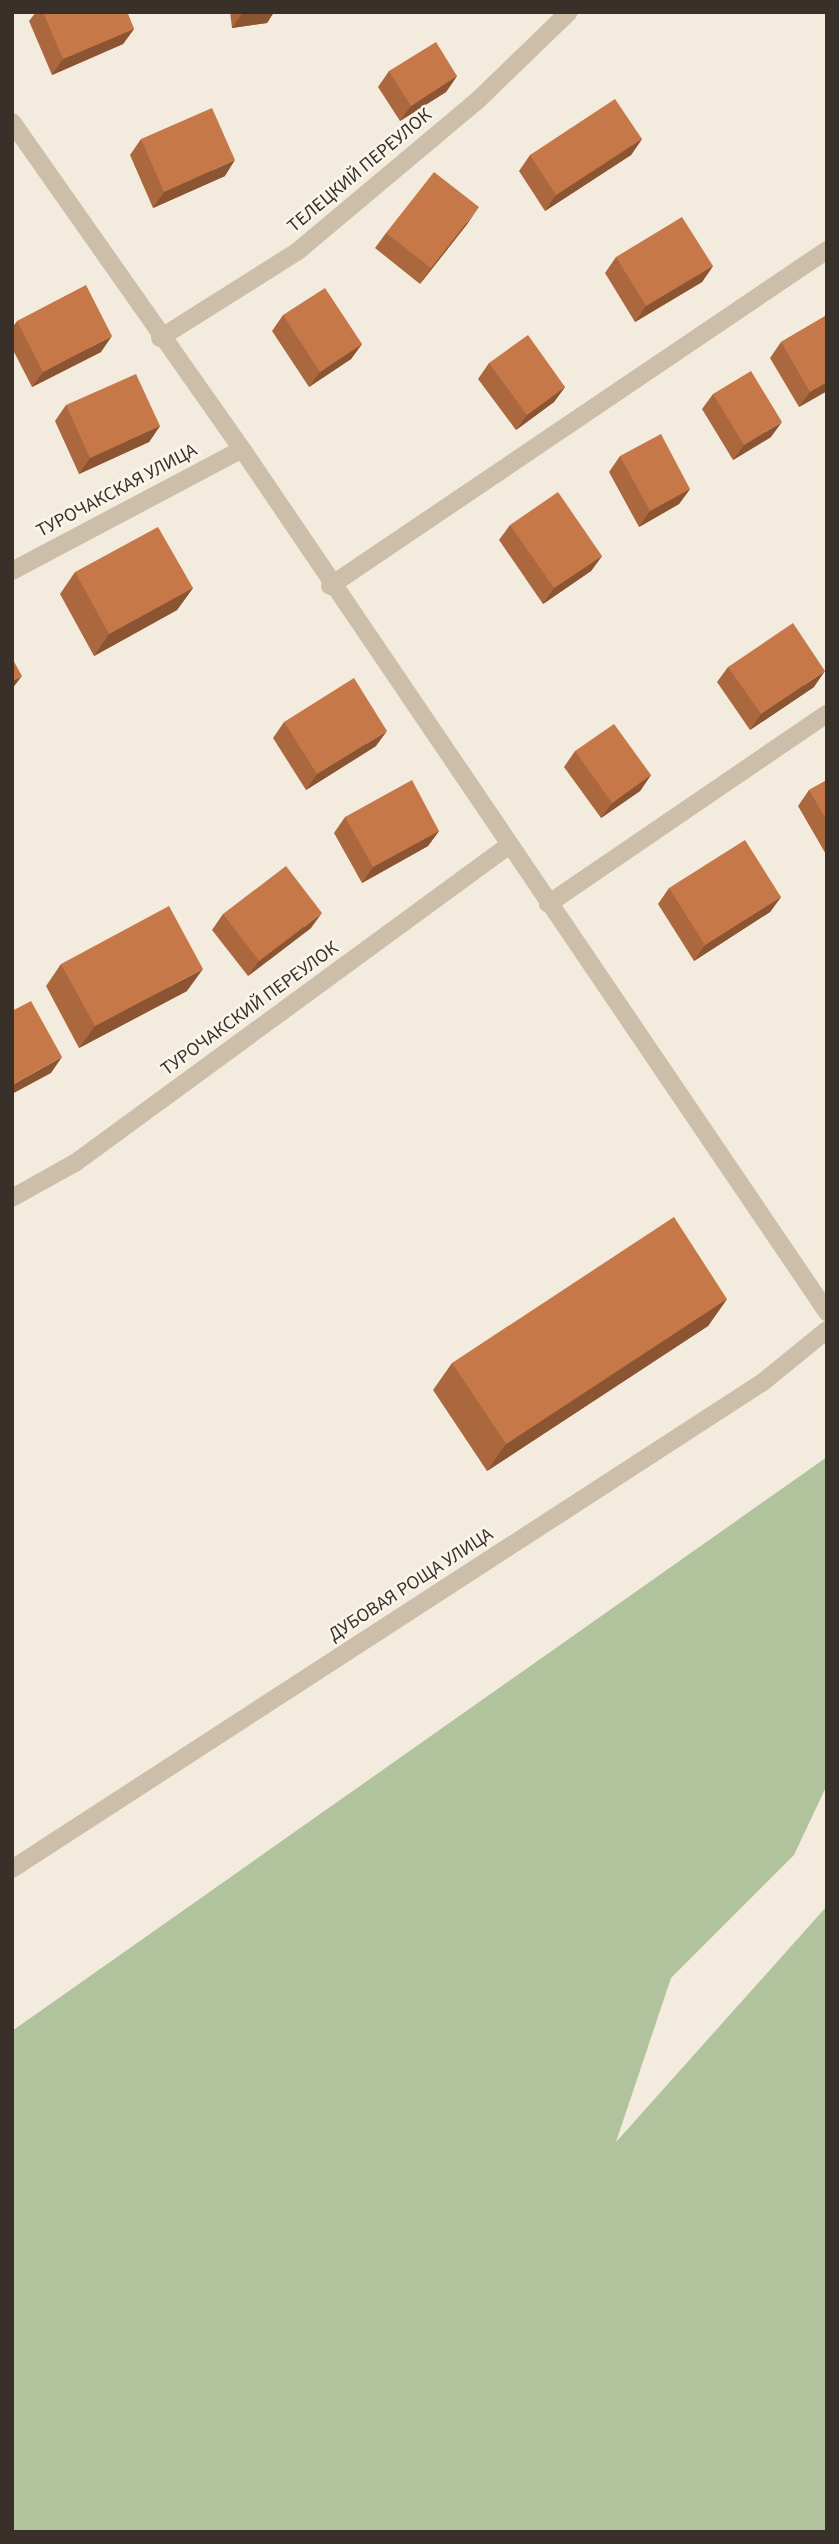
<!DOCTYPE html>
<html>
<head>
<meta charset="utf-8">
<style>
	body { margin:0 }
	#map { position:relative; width:839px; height:2544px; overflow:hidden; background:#f3ecde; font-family:"Source Sans 3",sans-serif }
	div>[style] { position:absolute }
	.green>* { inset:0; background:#b1c39d }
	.service>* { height:18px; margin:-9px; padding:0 9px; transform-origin:9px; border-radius:9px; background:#ccbea9 }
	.minor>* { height:18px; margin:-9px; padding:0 9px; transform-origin:9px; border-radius:9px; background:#ccbea9 }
	.tertiary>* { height:18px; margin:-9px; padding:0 9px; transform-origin:9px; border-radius:9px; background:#ccbea9 }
	.wall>* { inset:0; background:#ab673e }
	.shaded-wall>* { inset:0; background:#8b5432 }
	.building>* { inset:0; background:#c77848 }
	span { translate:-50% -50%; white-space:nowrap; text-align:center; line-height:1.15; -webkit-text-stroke:5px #faf5eb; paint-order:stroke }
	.street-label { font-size:19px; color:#393029 }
	.frame { position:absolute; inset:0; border:14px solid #393029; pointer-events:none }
</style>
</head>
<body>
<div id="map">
	<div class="green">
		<i style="clip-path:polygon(827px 1457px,827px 1785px,794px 1855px,671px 1978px,616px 2142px,827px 1906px,827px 2532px,12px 2532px,12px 2031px)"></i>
	</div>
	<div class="service">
		<i style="left:330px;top:586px;width:600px;rotate:-34.06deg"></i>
	</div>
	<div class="minor">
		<i style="left:12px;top:122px;width:400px;rotate:54.9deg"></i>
		<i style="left:242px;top:449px;width:1043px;rotate:55.87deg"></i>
		<i style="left:160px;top:338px;width:163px;rotate:-32.2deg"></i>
		<i style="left:298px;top:251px;width:234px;rotate:-40deg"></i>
		<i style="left:477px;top:101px;width:128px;rotate:-44.1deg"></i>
		<i style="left:12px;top:571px;width:260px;rotate:-27.9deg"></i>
		<i style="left:548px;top:904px;width:338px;rotate:-34.3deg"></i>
		<i style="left:12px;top:1198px;width:72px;rotate:-29.1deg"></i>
		<i style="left:75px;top:1163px;width:537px;rotate:-36.21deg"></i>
	</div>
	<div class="tertiary">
		<i style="left:12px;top:1869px;width:895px;rotate:-32.96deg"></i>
		<i style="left:763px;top:1382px;width:82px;rotate:-39.1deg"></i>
	</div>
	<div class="wall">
		<i style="clip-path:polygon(36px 12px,127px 12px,134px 29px,123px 44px,52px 75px,29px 21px)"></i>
		<i style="clip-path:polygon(230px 12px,274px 12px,267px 23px,232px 28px)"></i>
		<i style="clip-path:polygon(389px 71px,457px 76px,446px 92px,400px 121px,378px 87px)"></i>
		<i style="clip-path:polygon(141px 139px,225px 176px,153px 208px,130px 155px)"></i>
		<i style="clip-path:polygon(642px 139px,631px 155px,545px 211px,519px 171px,530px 155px)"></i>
		<i style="clip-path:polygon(468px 223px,420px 284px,375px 248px,386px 233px)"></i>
		<i style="clip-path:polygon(616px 257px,713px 266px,702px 282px,635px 322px,605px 273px)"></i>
		<i style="clip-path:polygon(283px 315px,362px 344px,351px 359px,309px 387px,272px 331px)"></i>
		<i style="clip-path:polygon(827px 315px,827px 391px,799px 407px,770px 358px,781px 342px)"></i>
		<i style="clip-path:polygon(17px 321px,101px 352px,32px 387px,12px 348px,12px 328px)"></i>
		<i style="clip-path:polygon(489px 363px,565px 387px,554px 402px,516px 430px,478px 379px)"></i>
		<i style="clip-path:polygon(713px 394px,771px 437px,733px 460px,702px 409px)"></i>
		<i style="clip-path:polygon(66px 405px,160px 426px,149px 442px,79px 474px,55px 421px)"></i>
		<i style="clip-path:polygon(620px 456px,690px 489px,679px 504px,639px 527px,609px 472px)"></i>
		<i style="clip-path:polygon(510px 525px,602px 556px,591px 571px,543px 604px,499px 540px)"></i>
		<i style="clip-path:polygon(75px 572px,193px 588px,177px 610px,94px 656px,60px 594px)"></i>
		<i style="clip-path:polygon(728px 667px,814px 687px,750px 730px,717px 682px)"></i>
		<i style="clip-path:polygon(284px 722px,376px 746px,306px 790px,273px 738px)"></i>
		<i style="clip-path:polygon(575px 751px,651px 775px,640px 791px,601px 818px,564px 767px)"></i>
		<i style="clip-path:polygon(827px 780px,827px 856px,798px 806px,809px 790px)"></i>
		<i style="clip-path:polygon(345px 817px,439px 831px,428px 846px,362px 883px,334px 833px)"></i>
		<i style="clip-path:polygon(669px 888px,781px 897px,770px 912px,694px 961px,658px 904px)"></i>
		<i style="clip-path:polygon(223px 914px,311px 928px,248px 976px,212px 930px)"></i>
		<i style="clip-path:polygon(61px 964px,187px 991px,79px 1048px,46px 986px)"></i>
		<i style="clip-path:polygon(727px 1299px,708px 1326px,487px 1471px,433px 1390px,452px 1363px)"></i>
	</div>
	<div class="shaded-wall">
		<i style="clip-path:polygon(243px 12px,274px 12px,267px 23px,232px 28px)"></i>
		<i style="clip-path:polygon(134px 29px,123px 44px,52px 75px,63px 59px)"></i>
		<i style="clip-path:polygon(457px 76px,446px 92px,400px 121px,411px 106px)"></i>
		<i style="clip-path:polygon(642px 139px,631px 155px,545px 211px,556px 195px)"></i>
		<i style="clip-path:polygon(235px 160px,225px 176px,153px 208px,164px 192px)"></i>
		<i style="clip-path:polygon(479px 207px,468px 223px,420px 284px,431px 268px)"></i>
		<i style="clip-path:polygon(713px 266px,702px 282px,635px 322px,646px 306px)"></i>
		<i style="clip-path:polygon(112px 336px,101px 352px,32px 387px,43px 372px)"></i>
		<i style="clip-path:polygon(362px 344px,351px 359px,309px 387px,320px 372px)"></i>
		<i style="clip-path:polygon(827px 382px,827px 391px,799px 407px,810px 392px)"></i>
		<i style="clip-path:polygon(565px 387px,554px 402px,516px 430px,527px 415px)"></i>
		<i style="clip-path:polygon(782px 422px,771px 437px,733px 460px,744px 445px)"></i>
		<i style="clip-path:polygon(160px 426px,149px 442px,79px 474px,90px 458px)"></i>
		<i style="clip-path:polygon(690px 489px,679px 504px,639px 527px,650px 511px)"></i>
		<i style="clip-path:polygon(602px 556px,591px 571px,543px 604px,554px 588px)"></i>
		<i style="clip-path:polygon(193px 588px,177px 610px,94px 656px,109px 634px)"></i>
		<i style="clip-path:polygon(825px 671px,814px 687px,750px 730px,761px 714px)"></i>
		<i style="clip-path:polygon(22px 676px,12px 689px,12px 681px)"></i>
		<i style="clip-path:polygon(387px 731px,376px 746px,306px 790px,317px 774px)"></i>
		<i style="clip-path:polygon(651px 775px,640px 791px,601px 818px,612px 803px)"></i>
		<i style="clip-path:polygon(439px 831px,428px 846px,362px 883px,373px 867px)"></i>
		<i style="clip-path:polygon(781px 897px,770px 912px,694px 961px,705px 945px)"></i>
		<i style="clip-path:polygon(322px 913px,311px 928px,248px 976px,259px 961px)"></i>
		<i style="clip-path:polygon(203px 969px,187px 991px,79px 1048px,95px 1026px)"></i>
		<i style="clip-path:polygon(62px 1057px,51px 1073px,12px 1094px,12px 1085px)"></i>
		<i style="clip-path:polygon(727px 1299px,708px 1326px,487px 1471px,506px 1444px)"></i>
	</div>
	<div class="building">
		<i style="clip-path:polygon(43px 12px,127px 12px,134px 29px,63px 59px)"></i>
		<i style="clip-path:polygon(436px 42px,457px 76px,411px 106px,389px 71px)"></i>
		<i style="clip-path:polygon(615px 99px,642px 139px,556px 195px,530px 155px)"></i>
		<i style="clip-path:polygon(212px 108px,235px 160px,164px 192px,141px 139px)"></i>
		<i style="clip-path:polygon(434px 172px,479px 207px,431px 268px,386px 233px)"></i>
		<i style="clip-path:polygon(682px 217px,713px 266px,646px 306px,616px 257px)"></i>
		<i style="clip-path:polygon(86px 285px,112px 336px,43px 372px,17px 321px)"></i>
		<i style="clip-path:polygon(325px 288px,362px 344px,320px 372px,283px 315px)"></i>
		<i style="clip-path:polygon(827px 315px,827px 382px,810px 392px,781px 342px)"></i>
		<i style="clip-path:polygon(528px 335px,565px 387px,527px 415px,489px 363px)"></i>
		<i style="clip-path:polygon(751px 371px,782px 422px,744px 445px,713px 394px)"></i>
		<i style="clip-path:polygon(136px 374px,160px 426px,90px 458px,66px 405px)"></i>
		<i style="clip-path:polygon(661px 434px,690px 489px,650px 511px,620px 456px)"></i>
		<i style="clip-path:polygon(558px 492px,602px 556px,554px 588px,510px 525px)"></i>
		<i style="clip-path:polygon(158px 527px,193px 588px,109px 634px,75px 572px)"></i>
		<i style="clip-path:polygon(793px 623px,825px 671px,761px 714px,728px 667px)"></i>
		<i style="clip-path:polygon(12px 658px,22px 676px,12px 681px)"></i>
		<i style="clip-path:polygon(354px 678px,387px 731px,317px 774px,284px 722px)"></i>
		<i style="clip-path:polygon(614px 724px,651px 775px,612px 803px,575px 751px)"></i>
		<i style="clip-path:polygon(412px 780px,439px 831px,373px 867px,345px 817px)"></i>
		<i style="clip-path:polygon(827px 780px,827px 821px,809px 790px)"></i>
		<i style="clip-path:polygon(745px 840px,781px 897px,705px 945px,669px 888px)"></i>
		<i style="clip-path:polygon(286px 866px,322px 913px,259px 961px,223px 914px)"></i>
		<i style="clip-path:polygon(169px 906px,203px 969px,95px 1026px,61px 964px)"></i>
		<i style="clip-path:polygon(31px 1001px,62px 1057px,12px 1085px,12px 1011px)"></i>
		<i style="clip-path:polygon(674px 1217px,727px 1299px,506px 1444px,452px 1363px)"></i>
	</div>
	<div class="street-label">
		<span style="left:360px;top:171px;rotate:-40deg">ТЕЛЕЦКИЙ ПЕРЕУЛОК</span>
		<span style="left:117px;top:491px;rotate:-28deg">ТУРОЧАКСКАЯ УЛИЦА</span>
		<span style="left:250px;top:1009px;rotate:-36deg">ТУРОЧАКСКИЙ ПЕРЕУЛОК</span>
		<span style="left:411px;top:1585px;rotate:-33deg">ДУБОВАЯ РОЩА УЛИЦА</span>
	</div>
	<div class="frame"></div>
</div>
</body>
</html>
